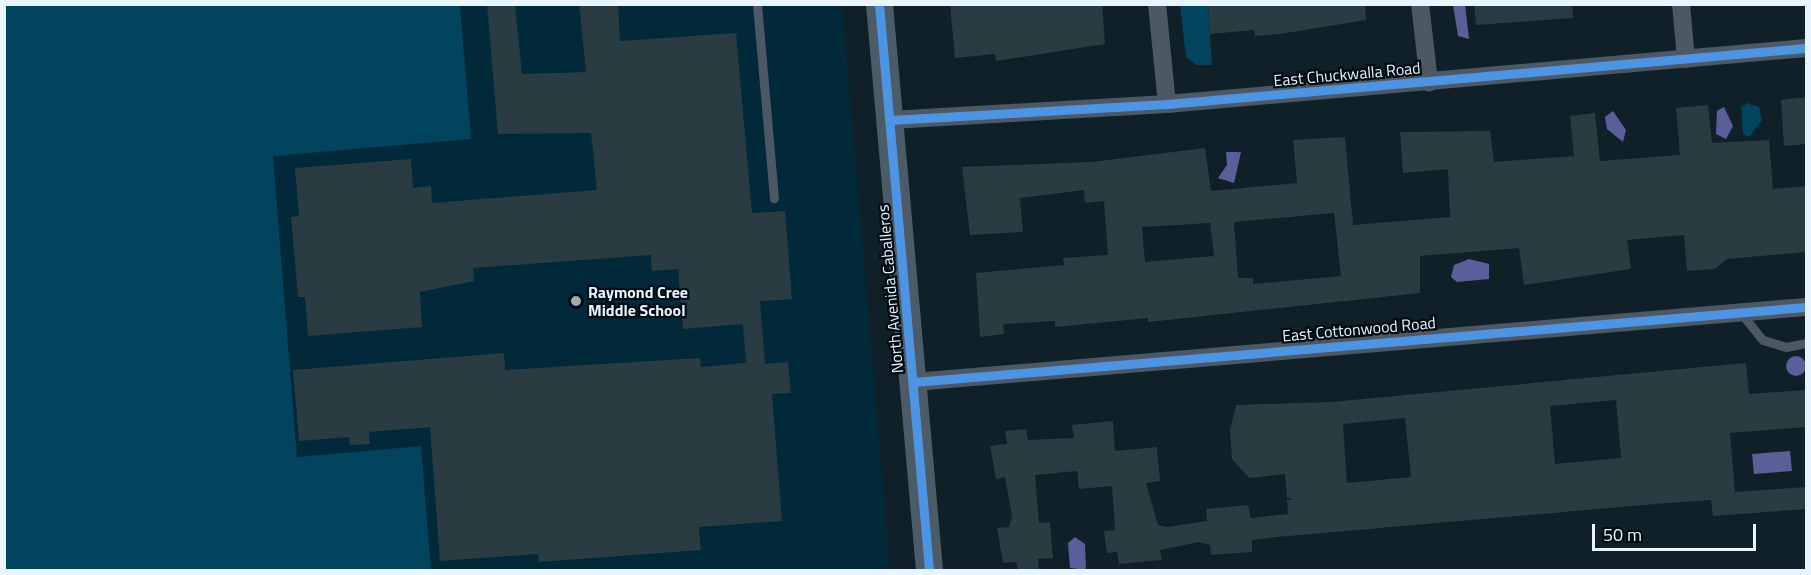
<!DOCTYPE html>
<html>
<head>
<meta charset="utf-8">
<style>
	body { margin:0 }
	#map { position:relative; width:1811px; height:575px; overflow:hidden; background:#102028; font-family:"Titillium Web",sans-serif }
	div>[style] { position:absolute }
	.built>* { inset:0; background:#02293a }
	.green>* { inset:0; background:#02435d }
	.water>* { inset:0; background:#5b5f99 }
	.round { border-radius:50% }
	.building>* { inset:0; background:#293c41 }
	.lane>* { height:9px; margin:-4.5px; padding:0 4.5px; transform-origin:4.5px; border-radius:4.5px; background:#4c5864 }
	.street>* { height:18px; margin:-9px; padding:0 9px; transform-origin:9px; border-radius:9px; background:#4c5864 }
	.secondary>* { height:27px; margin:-13.5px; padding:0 13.5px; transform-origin:13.5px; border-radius:13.5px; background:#4c5b68 }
	.cycleway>* { height:9px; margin:-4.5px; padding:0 4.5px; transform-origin:4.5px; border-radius:4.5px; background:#4d94e3 }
	.dots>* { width:16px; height:16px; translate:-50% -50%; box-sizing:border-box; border:3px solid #020c12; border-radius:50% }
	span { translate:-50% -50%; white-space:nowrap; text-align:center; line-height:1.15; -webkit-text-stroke:4.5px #020c12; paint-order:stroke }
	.street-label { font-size:16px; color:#e8f5fe }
	.poi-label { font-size:16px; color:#e8f5fe; font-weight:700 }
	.left { translate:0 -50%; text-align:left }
	.frame { position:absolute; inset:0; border:6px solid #e8f5fe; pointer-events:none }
	.scale { position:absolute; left:1592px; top:524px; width:164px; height:27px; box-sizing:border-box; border:3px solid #e8f5fe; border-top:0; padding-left:8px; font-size:18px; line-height:21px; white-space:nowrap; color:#e8f5fe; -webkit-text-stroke:4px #020c12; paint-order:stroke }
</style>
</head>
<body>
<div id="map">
	<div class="built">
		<i style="clip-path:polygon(460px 5px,842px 5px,890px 570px,431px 570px,420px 446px,297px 457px,273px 155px,471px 139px)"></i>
	</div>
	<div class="green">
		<i style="clip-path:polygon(4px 5px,460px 5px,471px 139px,273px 156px,297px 457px,421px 446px,431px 570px,5px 570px)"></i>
		<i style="clip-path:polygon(1180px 5px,1208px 5px,1212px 65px,1196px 65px,1186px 57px)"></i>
		<i style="clip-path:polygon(1748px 103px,1759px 107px,1762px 120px,1749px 137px,1743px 134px,1741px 107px)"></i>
	</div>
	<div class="water">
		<i style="clip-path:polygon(1453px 5px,1465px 5px,1469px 39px,1458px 36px)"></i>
		<i style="clip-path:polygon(1724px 107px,1733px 126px,1726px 139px,1716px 134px,1717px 111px)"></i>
		<i style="clip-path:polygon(1613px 111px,1626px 130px,1623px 142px,1607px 129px,1605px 117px)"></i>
		<i style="clip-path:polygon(1226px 152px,1241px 152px,1234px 183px,1218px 178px,1227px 165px)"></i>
		<i style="clip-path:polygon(1469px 259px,1489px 264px,1489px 279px,1457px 282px,1451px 277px,1454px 265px)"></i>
		<i class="round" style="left:1786px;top:356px;width:20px;height:20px"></i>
		<i style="clip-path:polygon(1790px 451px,1792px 471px,1754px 474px,1752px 454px)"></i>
		<i style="clip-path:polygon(1075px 537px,1085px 544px,1086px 570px,1070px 568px,1068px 543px)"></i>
	</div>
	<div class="building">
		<i style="clip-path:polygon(487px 4px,515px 4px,522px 74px,586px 72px,579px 4px,618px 4px,620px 41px,736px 33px,752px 213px,785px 211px,792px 299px,760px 301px,765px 364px,788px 362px,791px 393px,772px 394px,782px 521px,699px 527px,701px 550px,539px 562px,538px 554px,440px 561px,430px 427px,369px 432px,370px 444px,350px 445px,349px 437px,299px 441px,293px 370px,504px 353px,505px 370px,700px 358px,701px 367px,746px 363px,743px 324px,683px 329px,678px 269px,652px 271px,651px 255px,473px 268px,474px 281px,420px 292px,422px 327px,308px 336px,305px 297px,298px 297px,291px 217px,299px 216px,295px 168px,411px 159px,413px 188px,431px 186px,432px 203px,597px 190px,591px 133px,498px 134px)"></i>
		<i style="clip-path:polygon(950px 4px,1102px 4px,1105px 44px,996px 61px,995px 54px,955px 58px)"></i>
		<i style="clip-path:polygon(1208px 4px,1365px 4px,1366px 20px,1280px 34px,1255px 36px,1254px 30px,1210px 34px)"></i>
		<i style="clip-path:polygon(1474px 4px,1572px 4px,1573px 18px,1476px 25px)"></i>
		<i style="clip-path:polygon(1806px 97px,1806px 144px,1784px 146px,1781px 100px)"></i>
		<i style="clip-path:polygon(evenodd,1708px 105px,1712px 143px,1769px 140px,1773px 189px,1806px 186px,1806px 252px,1727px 259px,1715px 269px,1687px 271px,1684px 235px,1627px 240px,1631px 269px,1524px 285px,1519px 248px,1420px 256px,1420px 293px,1148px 322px,1148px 318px,1055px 327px,1055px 321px,1003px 324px,1004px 334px,980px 337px,976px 273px,1064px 265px,1063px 258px,1108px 255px,1104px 201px,1085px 203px,1084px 190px,1020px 198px,1023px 232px,970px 235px,962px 167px,1092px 162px,1205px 148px,1211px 191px,1297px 183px,1293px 140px,1345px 137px,1353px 225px,1450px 217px,1448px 169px,1403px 173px,1400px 132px,1490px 131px,1494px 162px,1574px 156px,1570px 116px,1595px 113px,1600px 161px,1680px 155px,1676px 108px,1708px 105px,1334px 213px,1341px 276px,1253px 284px,1253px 278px,1238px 278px,1234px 222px,1334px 213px,1708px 105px,1210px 223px,1214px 256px,1145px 262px,1142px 227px,1210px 223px)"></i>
		<i style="clip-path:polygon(evenodd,1746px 363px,1749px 394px,1806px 390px,1806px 427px,1730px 433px,1735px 492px,1806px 487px,1806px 509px,1713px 516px,1711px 500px,1655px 504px,1277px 537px,1252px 540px,1252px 552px,1211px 555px,1210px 545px,1199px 542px,1160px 550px,1162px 560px,1119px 564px,1117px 552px,1107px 553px,1104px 531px,1115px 530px,1112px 486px,1079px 489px,1077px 471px,1035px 475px,1039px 523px,1050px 522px,1053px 558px,1038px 559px,1039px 570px,1018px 570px,1016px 562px,1003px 563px,997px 528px,1009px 527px,1012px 516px,1005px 477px,996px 479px,990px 446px,1007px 444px,1005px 431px,1026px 429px,1028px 440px,1074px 438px,1072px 425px,1113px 421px,1115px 451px,1157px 447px,1160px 481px,1146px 483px,1158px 525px,1167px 527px,1207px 521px,1206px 509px,1248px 505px,1251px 518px,1288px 514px,1287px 500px,1293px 500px,1287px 497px,1285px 474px,1249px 478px,1232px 459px,1230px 430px,1236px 405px,1331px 402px,1746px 363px,1616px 400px,1621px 458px,1555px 464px,1550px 406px,1616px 400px,1746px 363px,1405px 418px,1411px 477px,1347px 483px,1343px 424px,1405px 418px)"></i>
	</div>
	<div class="lane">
		<i style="left:757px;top:4px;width:195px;rotate:85deg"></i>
		<i style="left:1740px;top:312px;width:36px;rotate:51deg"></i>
		<i style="left:1763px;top:340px;width:24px;rotate:17deg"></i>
		<i style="left:1786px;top:347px;width:20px;rotate:-11deg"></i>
	</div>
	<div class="street">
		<i style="left:1157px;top:4px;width:100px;rotate:84.3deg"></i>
		<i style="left:1420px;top:4px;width:79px;rotate:83.4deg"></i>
		<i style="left:1681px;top:4px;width:55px;rotate:84.8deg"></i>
		<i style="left:890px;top:120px;width:277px;rotate:-3.3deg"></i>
		<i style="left:1167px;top:104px;width:641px;rotate:-5.01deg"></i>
		<i style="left:914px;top:382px;width:895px;rotate:-4.81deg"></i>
	</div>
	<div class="secondary">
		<i style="left:879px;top:4px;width:568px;rotate:84.95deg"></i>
	</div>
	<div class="cycleway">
		<i style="left:879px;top:4px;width:568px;rotate:84.95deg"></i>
		<i style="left:890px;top:120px;width:277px;rotate:-3.3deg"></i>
		<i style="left:1167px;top:104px;width:641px;rotate:-5.01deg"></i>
		<i style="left:914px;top:382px;width:895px;rotate:-4.81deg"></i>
	</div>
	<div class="dots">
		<i style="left:576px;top:301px;background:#9caab3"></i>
	</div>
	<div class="street-label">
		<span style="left:1347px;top:74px;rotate:-5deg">East Chuckwalla Road</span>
		<span style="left:890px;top:289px;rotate:-95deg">North Avenida Caballeros</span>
		<span style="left:1359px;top:329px;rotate:-5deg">East Cottonwood Road</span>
	</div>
	<div class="poi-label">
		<span class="left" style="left:588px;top:301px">Raymond Cree<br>Middle School</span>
	</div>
	<div class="frame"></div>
	<div class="scale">50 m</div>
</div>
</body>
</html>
